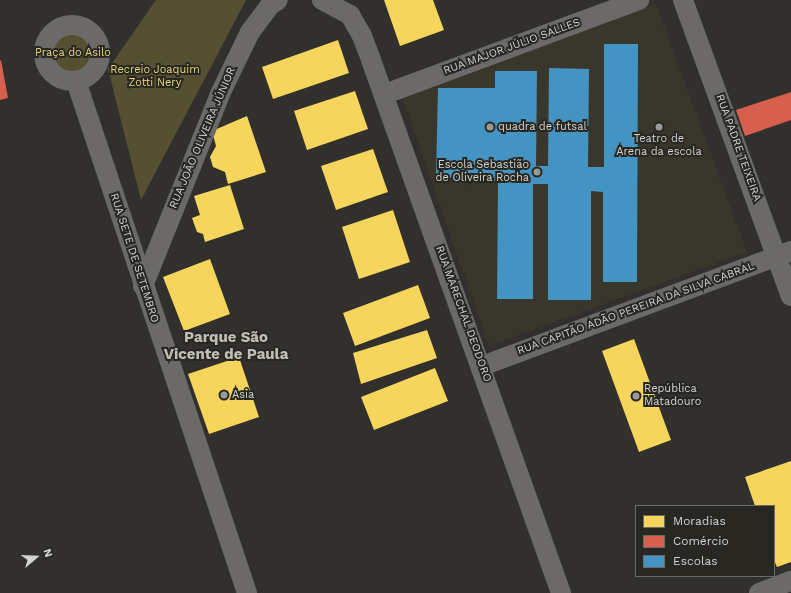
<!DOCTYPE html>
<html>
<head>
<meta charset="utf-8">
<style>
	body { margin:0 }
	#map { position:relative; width:791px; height:593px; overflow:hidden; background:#31302c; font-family:"Work Sans",sans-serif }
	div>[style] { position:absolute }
	.built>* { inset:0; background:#39372c }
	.green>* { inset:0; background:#565032 }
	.round { border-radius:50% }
	.homes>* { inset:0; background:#f6d55c }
	.shops>* { inset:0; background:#d6604d }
	.schools>* { inset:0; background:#4393c3 }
	.minor>* { height:20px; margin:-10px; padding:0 10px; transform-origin:10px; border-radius:10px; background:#6b6a68 }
	.minor>.ring { margin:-10px; padding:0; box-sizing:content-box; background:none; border:20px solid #6b6a68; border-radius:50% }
	.dots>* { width:11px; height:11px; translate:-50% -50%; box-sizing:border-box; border:2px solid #282721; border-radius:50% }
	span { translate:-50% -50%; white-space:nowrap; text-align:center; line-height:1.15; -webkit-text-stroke:4px #282721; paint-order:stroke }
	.street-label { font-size:11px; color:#d3d3cf }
	.park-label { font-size:11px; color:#e6d47b }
	.poi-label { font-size:11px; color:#d3d3cf }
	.left { translate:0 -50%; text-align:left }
	.right { translate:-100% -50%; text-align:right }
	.district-label { font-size:15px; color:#c0bfb7; font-weight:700 }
	.legend { position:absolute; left:635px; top:505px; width:140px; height:72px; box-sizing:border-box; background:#282721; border:1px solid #6c6c67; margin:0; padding:5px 7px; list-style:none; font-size:12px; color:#d3d3cf }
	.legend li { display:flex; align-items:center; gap:8px; height:20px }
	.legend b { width:20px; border:1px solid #6c6c67 }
	.north { position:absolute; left:16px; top:537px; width:40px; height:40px; -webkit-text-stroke:3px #282721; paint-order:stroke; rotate:71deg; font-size:11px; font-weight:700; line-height:16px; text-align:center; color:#d3d3cf }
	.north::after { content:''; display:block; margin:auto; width:14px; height:18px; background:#d3d3cf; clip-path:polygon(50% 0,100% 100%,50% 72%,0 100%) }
</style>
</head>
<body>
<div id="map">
	<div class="built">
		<i style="clip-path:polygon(656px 4px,747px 252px,489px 346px,402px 97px)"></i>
	</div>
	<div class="green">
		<i style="clip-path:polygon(156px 0,246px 0,141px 200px,108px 69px)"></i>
		<i class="round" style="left:49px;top:29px;width:48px;height:48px"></i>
	</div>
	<div class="homes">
		<i style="clip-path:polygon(384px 0,433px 0,444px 30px,400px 46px)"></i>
		<i style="clip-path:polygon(338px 40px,349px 73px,273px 99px,262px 67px)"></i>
		<i style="clip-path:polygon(355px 91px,368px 129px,307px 150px,294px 111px)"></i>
		<i style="clip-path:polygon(247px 116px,266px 172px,228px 184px,225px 172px,213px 167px,210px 157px,216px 146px,212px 131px)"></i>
		<i style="clip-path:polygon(373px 149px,388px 192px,336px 210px,321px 166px)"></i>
		<i style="clip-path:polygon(230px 185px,244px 229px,205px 242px,203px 234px,197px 232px,192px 218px,200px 215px,194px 196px)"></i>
		<i style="clip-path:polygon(393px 210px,410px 262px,359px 279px,342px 227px)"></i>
		<i style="clip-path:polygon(210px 259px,230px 314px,184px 331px,163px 277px)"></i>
		<i style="clip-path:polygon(418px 285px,430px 318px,355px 346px,343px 313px)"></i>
		<i style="clip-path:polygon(427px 330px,437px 358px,361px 384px,353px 353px)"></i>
		<i style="clip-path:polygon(634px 339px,671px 440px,639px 452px,602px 351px)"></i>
		<i style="clip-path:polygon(239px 357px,259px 417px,209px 434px,188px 374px)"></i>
		<i style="clip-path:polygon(435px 368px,448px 401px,374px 430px,361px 397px)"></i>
		<i style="clip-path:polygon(791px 461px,791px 562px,777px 567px,774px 560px,774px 506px,755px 506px,745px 477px)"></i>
	</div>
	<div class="shops">
		<i style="clip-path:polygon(1px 60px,8px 98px,0 100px,0 61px)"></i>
		<i style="clip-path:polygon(791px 92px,791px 120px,745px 136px,736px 110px)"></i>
	</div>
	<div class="schools">
		<i style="clip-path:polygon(604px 44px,638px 44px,637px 282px,603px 282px,603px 192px,591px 191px,591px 300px,548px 300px,548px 184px,533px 184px,533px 299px,497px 299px,498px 181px,436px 177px,438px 88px,495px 88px,495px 71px,537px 71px,536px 166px,548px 166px,549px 68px,589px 69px,588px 167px,604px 167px)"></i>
	</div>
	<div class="minor">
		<i style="left:322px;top:0;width:32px;rotate:28deg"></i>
		<i style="left:350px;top:15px;width:24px;rotate:60deg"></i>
		<i style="left:362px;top:36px;width:26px;rotate:69deg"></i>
		<i style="left:371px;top:60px;width:566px;rotate:70.38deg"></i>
		<i style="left:683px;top:0;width:315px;rotate:70deg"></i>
		<i class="ring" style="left:44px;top:25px;width:36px;height:36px"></i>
		<i style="left:76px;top:81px;width:540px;rotate:71.53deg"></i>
		<i style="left:385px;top:94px;width:271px;rotate:-20.3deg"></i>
		<i style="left:143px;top:286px;width:207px;rotate:-68.1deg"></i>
		<i style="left:220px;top:94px;width:69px;rotate:-64.2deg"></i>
		<i style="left:250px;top:32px;width:34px;rotate:-53deg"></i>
		<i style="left:270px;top:5px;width:9px;rotate:-32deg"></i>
		<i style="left:482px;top:366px;width:330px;rotate:-20.4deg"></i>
		<i style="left:759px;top:593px;width:34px;rotate:-21deg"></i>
	</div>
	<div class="dots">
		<i style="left:490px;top:127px;background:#9a9a96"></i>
		<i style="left:659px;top:127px;background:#9a9a96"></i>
		<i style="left:537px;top:172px;background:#9a9a96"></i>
		<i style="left:224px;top:395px;background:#9a9a96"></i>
		<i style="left:636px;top:396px;background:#9a9a96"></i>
	</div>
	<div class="street-label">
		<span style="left:512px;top:47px;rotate:-20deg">RUA MAJOR JÚLIO SALLES</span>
		<span style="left:203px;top:138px;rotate:-67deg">RUA JOÃO OLIVEIRA JÚNIOR</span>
		<span style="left:738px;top:148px;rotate:70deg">RUA PADRE TEIXEIRA</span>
		<span style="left:134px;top:258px;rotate:72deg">RUA SETE DE SETEMBRO</span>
		<span style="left:636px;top:309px;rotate:-20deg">RUA CAPITÃO ADÃO PEREIRA DA SILVA CABRAL</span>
		<span style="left:463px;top:314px;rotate:70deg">RUA MARECHAL DEODORO</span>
	</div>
	<div class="park-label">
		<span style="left:73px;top:53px">Praça do Asilo</span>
		<span style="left:155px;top:77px">Recreio Joaquim<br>Zotti Nery</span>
	</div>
	<div class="poi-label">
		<span class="left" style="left:498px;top:127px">quadra de futsal</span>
		<span style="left:659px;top:146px">Teatro de<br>Arena da escola</span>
		<span class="right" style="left:529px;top:172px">Escola Sebastião<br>de Oliveira Rocha</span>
		<span class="left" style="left:644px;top:396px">República<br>Matadouro</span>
		<span class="left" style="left:232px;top:395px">Asia</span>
	</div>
	<div class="district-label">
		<span style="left:226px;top:346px">Parque São<br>Vicente de Paula</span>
	</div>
	<ul class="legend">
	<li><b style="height:11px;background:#f6d55c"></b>Moradias</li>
	<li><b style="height:11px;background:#d6604d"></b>Comércio</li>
	<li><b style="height:11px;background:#4393c3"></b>Escolas</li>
	</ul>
	<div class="north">N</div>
</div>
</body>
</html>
